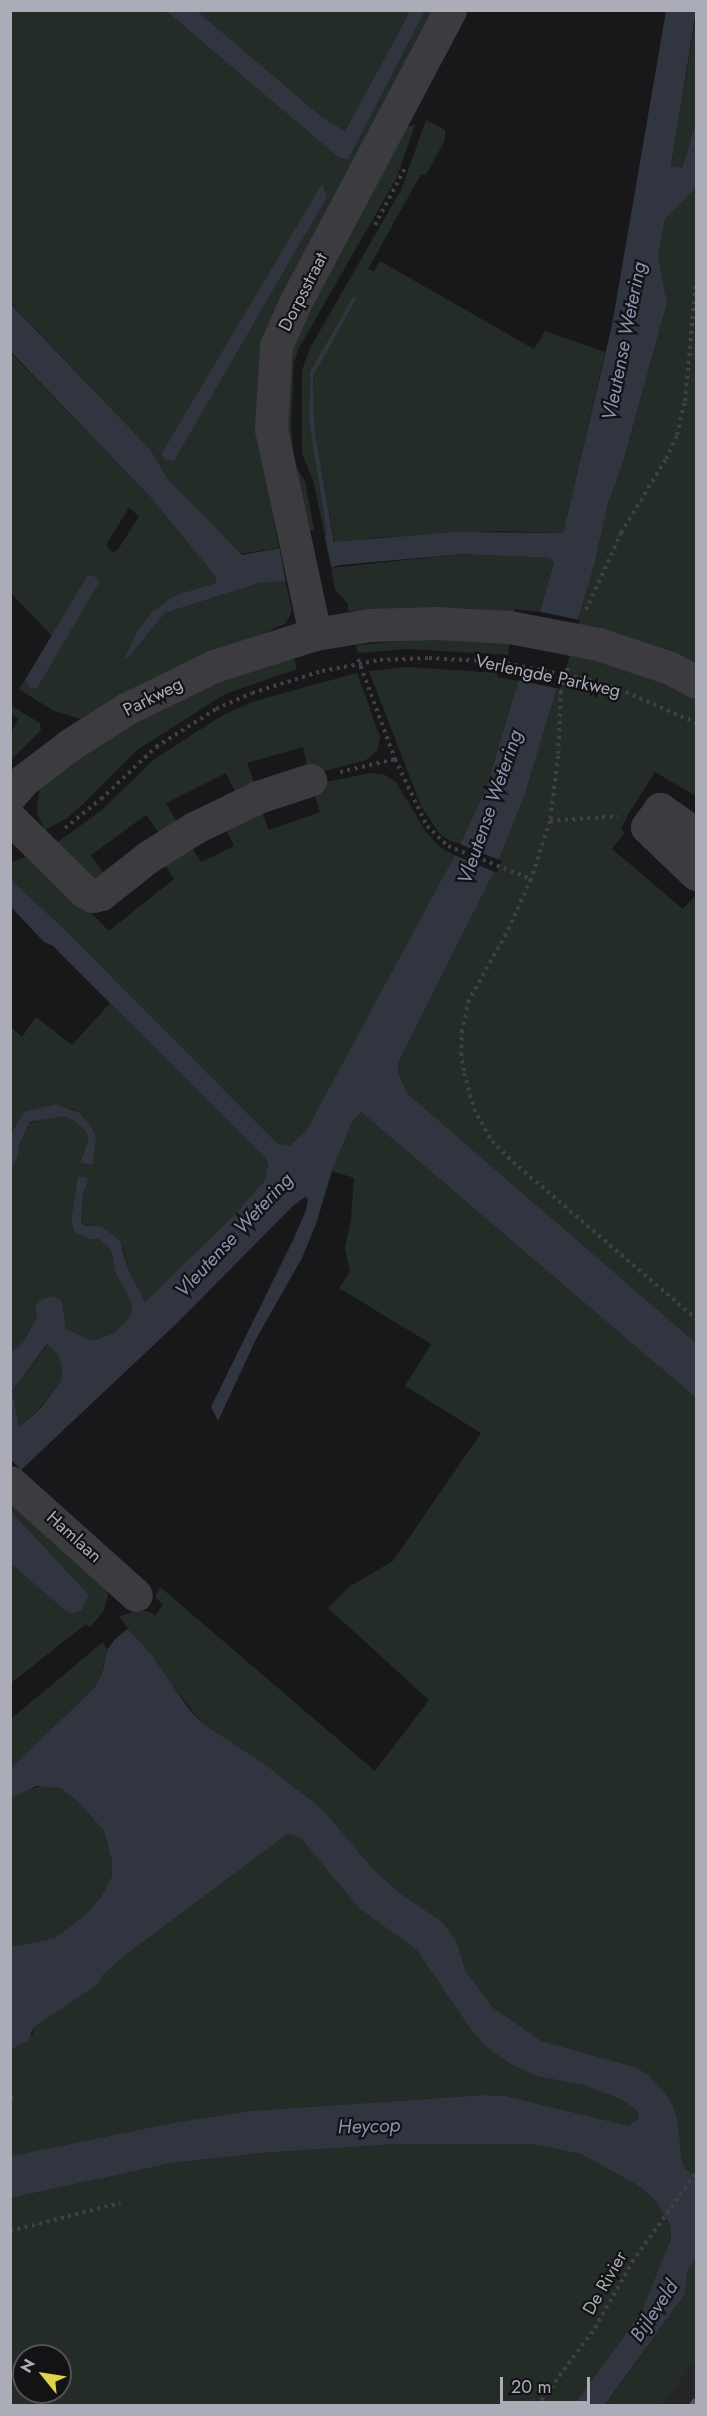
<!DOCTYPE html>
<html>
<head>
<meta charset="utf-8">
<style>
	body { margin:0 }
	#map { position:relative; width:707px; height:2416px; overflow:hidden; background:#18181a; font-family:Jost,sans-serif }
	div>[style] { position:absolute }
	.built>* { inset:0; background:#252427 }
	.green>* { inset:0; background:#242c28 }
	.water>* { inset:0; background:#31353f }
	.pier>* { inset:0; background:#18181a }
	.path>* { height:4px; margin-top:-2px; transform-origin:0; background:repeating-linear-gradient(90deg,#404045 0 3px,transparent 0 7.5px) }
	.minor>* { height:33px; margin:-16.5px; padding:0 16.5px; transform-origin:16.5px; border-radius:16.5px; background:#3c3b40 }
	.rail>* { height:4.5px; margin-top:-2.25px; transform-origin:0; background:repeating-linear-gradient(90deg,#55555b 0 8px,transparent 0 14px) }
	.path-bridge>* { height:4px; margin-top:-2px; transform-origin:0; background:repeating-linear-gradient(90deg,#404045 0 3px,transparent 0 7.5px) }
	.minor-bridge>* { height:33px; margin:-16.5px; padding:0 16.5px; transform-origin:16.5px; border-radius:16.5px; background:#3c3b40 }
	span { translate:-50% -50%; white-space:nowrap; text-align:center; line-height:1.15; -webkit-text-stroke:4.5px #131315; paint-order:stroke }
	.street-label { font-size:18px; color:#acacb8 }
	.water-label { font-size:20px; color:#8692af; font-style:italic }
	.frame { position:absolute; inset:0; border:12px solid #acacb8; pointer-events:none }
	.north { position:absolute; left:12px; top:2344px; width:60px; height:60px; box-sizing:border-box; background:#131315; border:2px solid #505056; border-radius:50%; rotate:300deg; font-size:16px; font-weight:700; line-height:24px; text-align:center; color:#acacb8 }
	.north::after { content:''; display:block; margin:auto; width:21px; height:27px; background:#e0d34a; clip-path:polygon(50% 0,100% 100%,50% 72%,0 100%) }
	.scale { position:absolute; left:500px; top:2377px; width:90px; height:27px; box-sizing:border-box; border:3px solid #acacb8; border-top:0; padding-left:8px; font-size:18px; line-height:21px; white-space:nowrap; color:#acacb8; -webkit-text-stroke:4px #131315; paint-order:stroke }
</style>
</head>
<body>
<div id="map">
	<div class="built">
		<i style="clip-path:polygon(696px 2362px,696px 2405px,662px 2405px)"></i>
	</div>
	<div class="green">
		<i style="clip-path:polygon(evenodd,11px 11px,166px 11px,338px 157px,348px 160px,425px 11px,436px 11px,277px 307px,270px 500px,279px 548px,239px 554px,167px 478px,150px 449px,11px 303px,11px 11px,289px 240px,301px 242px,174px 460px,165px 460px,161px 454px,289px 240px)"></i>
		<i style="clip-path:polygon(197px 11px,410px 11px,345px 131px,322px 117px)"></i>
		<i style="clip-path:polygon(696px 15px,696px 122px,682px 168px,671px 166px)"></i>
		<i style="clip-path:polygon(426px 120px,445px 130px,445px 140px,426px 175px,421px 174px,368px 269px,374px 271px,380px 261px,534px 349px,545px 331px,605px 352px,563px 533px,500px 531px,371px 538px,335px 544px,315px 433px,313px 376px,316px 370px,310px 372px,309px 421px,327px 533px,325px 536px,313px 480px,302px 454px,302px 370px,310px 348px,401px 190px)"></i>
		<i style="clip-path:polygon(415px 125px,397px 177px,299px 348px,294px 362px,291px 427px,293px 451px,295px 465px,305px 481px,314px 530px,308px 531px,286px 426px,288px 369px,295px 333px,406px 127px)"></i>
		<i style="clip-path:polygon(696px 188px,696px 796px,655px 772px,627px 816px,621px 830px,625px 832px,612px 849px,683px 909px,696px 895px,696px 1343px,408px 1094px,399px 1075px,398px 1063px,494px 872px,526px 791px,594px 566px,608px 504px,622px 466px,667px 303px,658px 257px,665px 219px)"></i>
		<i style="clip-path:polygon(evenodd,10px 352px,151px 498px,216px 577px,217px 583px,173px 596px,152px 612px,136px 633px,125px 657px,133px 652px,165px 613px,259px 583px,285px 580px,292px 611px,286px 623px,81px 719px,54px 711px,19px 689px,25px 680px,30px 688px,37px 688px,87px 576px,52px 636px,11px 593px,10px 352px,129px 507px,139px 517px,117px 551px,112px 552px,106px 545px,129px 507px)"></i>
		<i style="clip-path:polygon(462px 554px,550px 558px,554px 563px,539px 612px,515px 609px,513px 614px,467px 608px,348px 611px,348px 604px,335px 590px,331px 568px)"></i>
		<i style="clip-path:polygon(430px 639px,510px 641px,508px 655px,409px 649px,358px 653px,356px 645px)"></i>
		<i style="clip-path:polygon(294px 658px,297px 669px,225px 694px,137px 750px,83px 804px,66px 819px,45px 830px,37px 813px,37px 805px,40px 788px,52px 775px,131px 725px,180px 699px,238px 674px)"></i>
		<i style="clip-path:polygon(407px 667px,498px 673px,497px 677px,520px 681px,487px 786px,460px 844px,450px 841px,439px 833px,421px 806px,369px 671px)"></i>
		<i style="clip-path:polygon(357px 673px,380px 737px,377px 751px,366px 760px,309px 775px,303px 747px,247px 763px,255px 785px,236px 793px,226px 773px,166px 803px,177px 822px,159px 833px,146px 815px,91px 855px,103px 873px,92px 880px,55px 844px,102px 810px,153px 760px,223px 715px,255px 701px)"></i>
		<i style="clip-path:polygon(10px 705px,40px 723px,41px 730px,11px 760px,11px 733px,18px 719px,11px 712px)"></i>
		<i style="clip-path:polygon(370px 773px,385px 775px,396px 782px,426px 832px,441px 848px,455px 855px,373px 1012px,306px 1131px,289px 1146px,284px 1147px,278px 1144px,62px 927px,11px 880px,11px 862px,33px 855px,109px 931px,174px 879px,162px 860px,189px 843px,201px 862px,234px 846px,224px 825px,261px 810px,269px 830px,320px 812px,312px 785px)"></i>
		<i style="clip-path:polygon(110px 1003px,266px 1159px,268px 1172px,265px 1180px,235px 1214px,145px 1302px,128px 1269px,123px 1248px,94px 1227px,81px 1223px,83px 1195px,89px 1178px,78px 1176px,71px 1220px,74px 1232px,88px 1239px,99px 1239px,111px 1250px,116px 1274px,132px 1304px,130px 1317px,114px 1333px,93px 1341px,66px 1329px,62px 1301px,36px 1306px,37px 1317px,23px 1342px,11px 1353px,11px 1165px,17px 1159px,20px 1143px,30px 1123px,55px 1116px,64px 1116px,76px 1122px,87px 1133px,88px 1141px,80px 1163px,93px 1165px,91px 1127px,80px 1113px,70px 1108px,57px 1104px,11px 1134px,11px 1027px,22px 1037px,36px 1017px,72px 1045px)"></i>
		<i style="clip-path:polygon(361px 1112px,696px 1398px,696px 2177px,685px 2169px,681px 2156px,629px 2126px,506px 2096px,484px 2095px,251px 2111px,177px 2122px,11px 2156px,11px 2049px,33px 2034px,33px 2028px,98px 1984px,102px 1976px,124px 1956px,288px 1834px,263px 1763px,202px 1723px,119px 1617px,137px 1610px,150px 1612px,155px 1616px,163px 1605px,155px 1597px,160px 1587px,375px 1771px,429px 1700px,328px 1608px,349px 1587px,393px 1561px,481px 1433px,405px 1386px,431px 1344px,339px 1288px,350px 1272px,345px 1248px,351px 1219px,354px 1178px,332px 1171px,352px 1122px)"></i>
		<i style="clip-path:polygon(48px 1344px,59px 1356px,62px 1369px,61px 1381px,39px 1409px,19px 1427px,12px 1391px)"></i>
		<i style="clip-path:polygon(11px 1488px,107px 1589px,108px 1596px,103px 1612px,90px 1627px,86px 1624px,11px 1683px,11px 1564px,67px 1611px,82px 1610px,89px 1595px,11px 1511px)"></i>
		<i style="clip-path:polygon(103px 1642px,107px 1650px,103px 1669px,95px 1687px,11px 1768px,11px 1719px)"></i>
		<i style="clip-path:polygon(48px 1785px,61px 1788px,78px 1802px,104px 1831px,112px 1862px,112px 1876px,101px 1897px,85px 1915px,55px 1938px,11px 1947px,10px 1798px,24px 1790px)"></i>
		<i style="clip-path:polygon(evenodd,397px 2144px,532px 2144px,581px 2154px,637px 2185px,655px 2200px,670px 2224px,671px 2239px,653px 2287px,642px 2311px,574px 2405px,11px 2406px,11px 2198px,172px 2163px,263px 2153px,397px 2144px,24px 2356px,60px 2356px,60px 2392px,24px 2392px,24px 2356px)"></i>
		<i style="clip-path:polygon(696px 2260px,696px 2362px,662px 2405px,605px 2406px,685px 2294px,688px 2269px)"></i>
	</div>
	<div class="water">
		<i style="clip-path:polygon(166px 11px,197px 11px,322px 117px,345px 131px,410px 11px,425px 11px,348px 160px,338px 157px)"></i>
		<i style="clip-path:polygon(evenodd,666px 11px,696px 11px,671px 166px,682px 168px,696px 122px,696px 188px,665px 219px,658px 257px,667px 303px,622px 466px,608px 504px,594px 566px,526px 791px,494px 872px,398px 1063px,399px 1075px,408px 1094px,696px 1343px,696px 1398px,361px 1112px,352px 1122px,332px 1171px,316px 1224px,302px 1258px,256px 1339px,218px 1421px,211px 1407px,294px 1238px,306px 1210px,308px 1199px,305px 1197px,294px 1205px,175px 1325px,21px 1470px,11px 1460px,11px 1353px,23px 1342px,37px 1317px,35px 1306px,42px 1299px,53px 1296px,62px 1301px,66px 1329px,93px 1341px,114px 1333px,130px 1317px,132px 1304px,116px 1274px,111px 1250px,99px 1239px,88px 1239px,74px 1232px,71px 1220px,78px 1176px,89px 1178px,83px 1195px,81px 1223px,87px 1226px,101px 1226px,120px 1241px,128px 1269px,145px 1302px,236px 1213px,265px 1180px,268px 1165px,266px 1159px,53px 946px,44px 942px,11px 907px,11px 880px,62px 927px,278px 1144px,289px 1146px,306px 1131px,318px 1109px,455px 855px,487px 786px,554px 563px,550px 558px,462px 554px,340px 565px,283px 581px,259px 583px,165px 613px,133px 652px,128px 658px,125px 657px,136px 633px,152px 612px,173px 596px,216px 583px,216px 577px,151px 498px,11px 352px,10px 303px,150px 449px,167px 478px,242px 555px,315px 542px,327px 534px,309px 421px,310px 372px,354px 296px,356px 299px,313px 376px,315px 433px,334px 542px,454px 532px,563px 533px,612px 325px,666px 11px,47px 1344px,59px 1356px,62px 1369px,61px 1381px,40px 1409px,19px 1427px,12px 1391px,47px 1344px)"></i>
		<i style="clip-path:polygon(322px 184px,327px 197px,174px 461px,165px 460px,161px 454px)"></i>
		<i style="clip-path:polygon(92px 575px,100px 581px,37px 688px,30px 688px,25px 680px,87px 576px)"></i>
		<i style="clip-path:polygon(57px 1104px,80px 1113px,91px 1127px,96px 1137px,93px 1165px,80px 1163px,88px 1141px,87px 1133px,76px 1122px,64px 1116px,30px 1122px,20px 1143px,17px 1159px,11px 1165px,11px 1134px,24px 1112px)"></i>
		<i style="clip-path:polygon(11px 1511px,89px 1595px,82px 1610px,73px 1613px,66px 1611px,11px 1564px)"></i>
		<i style="clip-path:polygon(128px 1629px,150px 1653px,189px 1709px,202px 1723px,263px 1763px,323px 1810px,372px 1868px,398px 1892px,442px 1922px,456px 1941px,465px 1970px,493px 2008px,541px 2041px,634px 2067px,647px 2074px,664px 2092px,673px 2106px,678px 2124px,681px 2156px,685px 2169px,696px 2177px,696px 2260px,688px 2269px,685px 2294px,605px 2405px,574px 2405px,642px 2311px,671px 2239px,670px 2224px,655px 2200px,637px 2185px,581px 2154px,532px 2144px,397px 2144px,263px 2153px,172px 2163px,11px 2198px,11px 2156px,177px 2122px,251px 2111px,484px 2095px,506px 2096px,629px 2126px,639px 2118px,637px 2111px,623px 2100px,584px 2085px,537px 2076px,513px 2065px,489px 2049px,472px 2031px,417px 1950px,359px 1908px,300px 1837px,288px 1834px,124px 1956px,102px 1976px,98px 1984px,33px 2028px,28px 2041px,11px 2049px,11px 1947px,55px 1938px,85px 1915px,101px 1897px,112px 1876px,112px 1862px,104px 1831px,78px 1802px,61px 1788px,36px 1786px,11px 1798px,11px 1768px,95px 1687px,103px 1670px,107px 1650px,116px 1638px)"></i>
	</div>
	<div class="pier">
		<i style="clip-path:polygon(324px 533px,332px 571px,286px 583px,279px 545px,314px 539px)"></i>
		<i style="clip-path:polygon(536px 611px,580px 620px,560px 689px,517px 680px)"></i>
		<i style="clip-path:polygon(457px 843px,502px 861px,497px 873px,452px 854px)"></i>
	</div>
	<div class="path">
		<i style="left:375px;top:225px;width:64px;rotate:-62.2deg"></i>
		<i style="left:586px;top:610px;width:85px;rotate:-65.6deg"></i>
		<i style="left:621px;top:533px;width:87px;rotate:-58.7deg"></i>
		<i style="left:666px;top:459px;width:26px;rotate:-65deg"></i>
		<i style="left:677px;top:435px;width:35px;rotate:-77deg"></i>
		<i style="left:685px;top:401px;width:121px;rotate:-84.8deg"></i>
		<i style="left:358px;top:659px;width:107px;rotate:69.7deg"></i>
		<i style="left:395px;top:759px;width:74px;rotate:64.5deg"></i>
		<i style="left:427px;top:826px;width:29px;rotate:44deg"></i>
		<i style="left:448px;top:846px;width:89px;rotate:21.7deg"></i>
		<i style="left:568px;top:668px;width:24px;rotate:107deg"></i>
		<i style="left:561px;top:691px;width:65px;rotate:92.6deg"></i>
		<i style="left:558px;top:756px;width:65px;rotate:97deg"></i>
		<i style="left:550px;top:821px;width:61px;rotate:108.1deg"></i>
		<i style="left:531px;top:879px;width:60px;rotate:114.4deg"></i>
		<i style="left:506px;top:934px;width:76px;rotate:119.3deg"></i>
		<i style="left:469px;top:1000px;width:31px;rotate:103deg"></i>
		<i style="left:462px;top:1030px;width:23px;rotate:92deg"></i>
		<i style="left:461px;top:1053px;width:20px;rotate:81deg"></i>
		<i style="left:464px;top:1073px;width:37px;rotate:74deg"></i>
		<i style="left:474px;top:1109px;width:37px;rotate:61deg"></i>
		<i style="left:492px;top:1141px;width:30px;rotate:45deg"></i>
		<i style="left:513px;top:1162px;width:241px;rotate:40.6deg"></i>
		<i style="left:589px;top:680px;width:31px;rotate:17deg"></i>
		<i style="left:619px;top:689px;width:84px;rotate:23.8deg"></i>
		<i style="left:340px;top:772px;width:57px;rotate:-13.3deg"></i>
		<i style="left:550px;top:821px;width:68px;rotate:-4.2deg"></i>
		<i style="left:65px;top:828px;width:46px;rotate:-38.9deg"></i>
		<i style="left:101px;top:799px;width:76px;rotate:-43.4deg"></i>
		<i style="left:156px;top:747px;width:71px;rotate:-32.3deg"></i>
		<i style="left:216px;top:709px;width:39px;rotate:-24deg"></i>
		<i style="left:252px;top:693px;width:73px;rotate:-17.4deg"></i>
		<i style="left:322px;top:671px;width:59px;rotate:-10.7deg"></i>
		<i style="left:380px;top:660px;width:49px;rotate:-2.3deg"></i>
		<i style="left:429px;top:658px;width:71px;rotate:3.2deg"></i>
		<i style="left:10px;top:2097px;width:3px"></i>
		<i style="left:10px;top:2231px;width:114px;rotate:-14.3deg"></i>
		<i style="left:537px;top:2406px;width:97px;rotate:-53.4deg"></i>
		<i style="left:595px;top:2328px;width:76px;rotate:-60.7deg"></i>
		<i style="left:632px;top:2262px;width:110px;rotate:-54.3deg"></i>
	</div>
	<div class="minor">
		<i style="left:315px;top:634px;width:210px;rotate:-102.1deg"></i>
		<i style="left:271px;top:429px;width:83px;rotate:-86.6deg"></i>
		<i style="left:276px;top:346px;width:47px;rotate:-66.2deg"></i>
		<i style="left:295px;top:303px;width:331px;rotate:-62.1deg"></i>
		<i style="left:598px;top:644px;width:76px;rotate:18.4deg"></i>
		<i style="left:670px;top:668px;width:30px;rotate:28deg"></i>
		<i style="left:10px;top:796px;width:23px;rotate:-49deg"></i>
		<i style="left:25px;top:779px;width:58px;rotate:-37.3deg"></i>
		<i style="left:71px;top:744px;width:65px;rotate:-32.5deg"></i>
		<i style="left:126px;top:709px;width:98px;rotate:-26deg"></i>
		<i style="left:214px;top:666px;width:106px;rotate:-17.6deg"></i>
		<i style="left:315px;top:634px;width:56px;rotate:-9.3deg"></i>
		<i style="left:370px;top:625px;width:67px;rotate:-1.7deg"></i>
		<i style="left:437px;top:623px;width:72px;rotate:3.2deg"></i>
		<i style="left:10px;top:818px;width:105px;rotate:44.6deg"></i>
		<i style="left:85px;top:892px;width:9px;rotate:27deg"></i>
		<i style="left:93px;top:896px;width:8px;rotate:-14deg"></i>
		<i style="left:101px;top:894px;width:60px;rotate:-38.2deg"></i>
		<i style="left:148px;top:857px;width:54px;rotate:-32.2deg"></i>
		<i style="left:194px;top:828px;width:71px;rotate:-25.8deg"></i>
		<i style="left:258px;top:797px;width:55px;rotate:-18.1deg"></i>
		<i style="left:696px;top:834px;width:44px;rotate:-145.2deg"></i>
		<i style="left:660px;top:809px;width:22px;rotate:126deg"></i>
		<i style="left:647px;top:827px;width:68px;rotate:43.8deg"></i>
		<i style="left:10px;top:1482px;width:169px;rotate:41.9deg"></i>
	</div>
	<div class="rail">
		<i style="left:691px;top:2406px;width:9px;rotate:-58deg"></i>
	</div>
	<div class="path-bridge">
		<i style="left:500px;top:662px;width:91px;rotate:11.4deg"></i>
	</div>
	<div class="minor-bridge">
		<i style="left:509px;top:627px;width:91px;rotate:10.8deg"></i>
	</div>
	<div class="street-label">
		<span style="left:303px;top:292px;rotate:-63deg">Dorpsstraat</span>
		<span style="left:548px;top:676px;rotate:12deg">Verlengde Parkweg</span>
		<span style="left:153px;top:697px;rotate:-27deg">Parkweg</span>
		<span style="left:74px;top:1537px;rotate:42deg">Hamlaan</span>
		<span style="left:605px;top:2283px;rotate:-60deg">De Rivier</span>
	</div>
	<div class="water-label">
		<span style="left:624px;top:341px;rotate:-79deg">Vleutense Wetering</span>
		<span style="left:490px;top:807px;rotate:-71deg">Vleutense Wetering</span>
		<span style="left:234px;top:1235px;rotate:-47deg">Vleutense Wetering</span>
		<span style="left:369px;top:2126px;rotate:-2deg">Heycop</span>
		<span style="left:654px;top:2311px;rotate:-56deg">Bijleveld</span>
	</div>
	<div class="frame"></div>
	<div class="north">N</div>
	<div class="scale">20 m</div>
</div>
</body>
</html>
